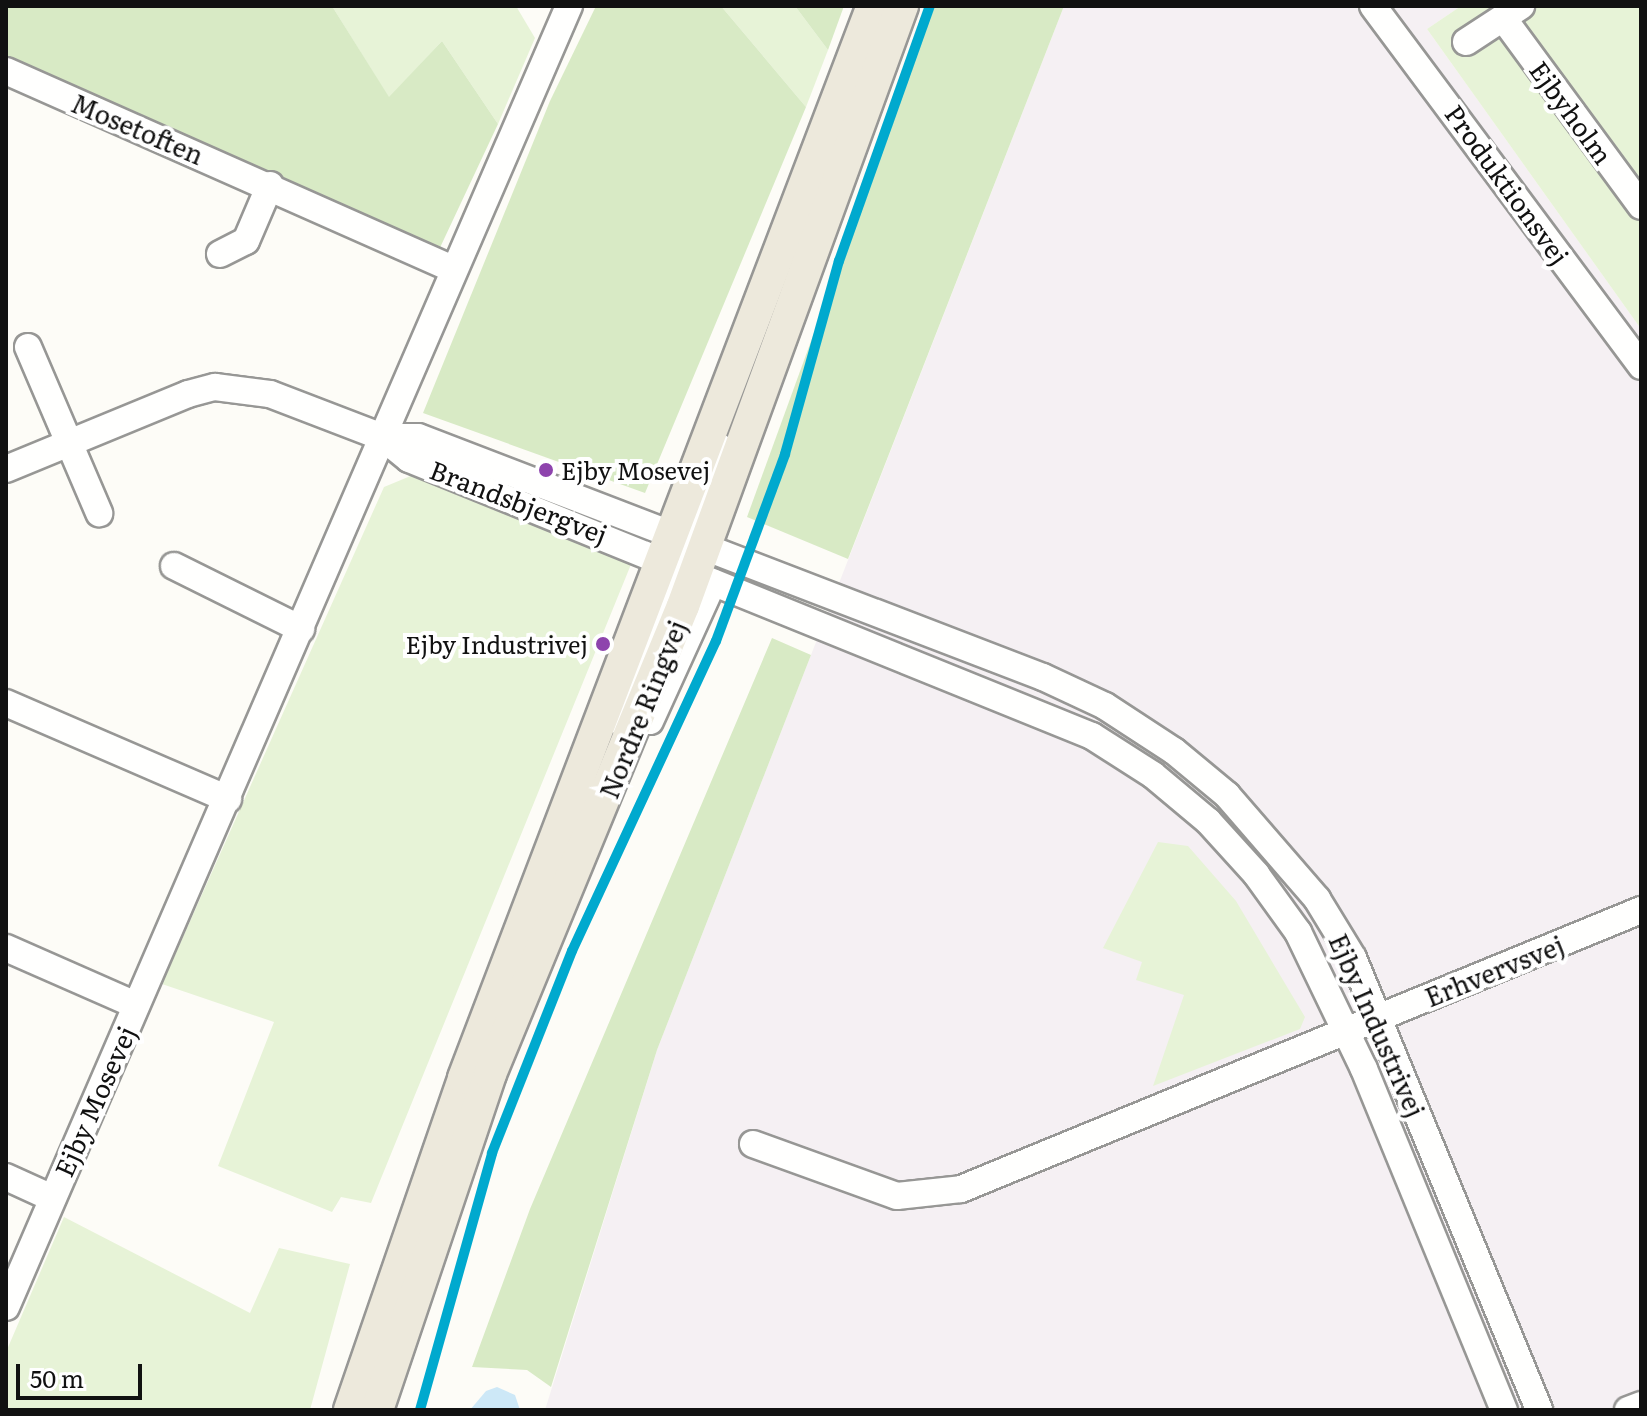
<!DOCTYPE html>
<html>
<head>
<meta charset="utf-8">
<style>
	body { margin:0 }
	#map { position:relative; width:1647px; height:1416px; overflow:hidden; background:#fdfcf7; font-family:Literata,serif }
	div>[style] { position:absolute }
	.industrial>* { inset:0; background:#f5f0f3 }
	.green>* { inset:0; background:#e7f3d7 }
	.forest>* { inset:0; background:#d8eac5 }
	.water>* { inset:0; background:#cde8f7 }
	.roads { filter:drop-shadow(2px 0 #979795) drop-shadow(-2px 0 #979795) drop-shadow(0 2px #979795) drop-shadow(0 -2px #979795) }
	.minor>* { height:26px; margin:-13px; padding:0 13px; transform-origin:13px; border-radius:13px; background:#fffffe }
	.major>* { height:32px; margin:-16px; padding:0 16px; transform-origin:16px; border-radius:16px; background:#ede9dc }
	.tram-1>* { height:10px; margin:-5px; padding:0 5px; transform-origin:5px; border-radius:5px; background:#00a9ce }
	.dots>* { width:22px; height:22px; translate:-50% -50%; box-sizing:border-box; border:4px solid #fff; border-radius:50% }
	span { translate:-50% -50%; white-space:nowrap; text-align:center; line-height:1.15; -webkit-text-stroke:8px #fff; paint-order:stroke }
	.bus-label { font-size:24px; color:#111 }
	.left { translate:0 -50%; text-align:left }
	.right { translate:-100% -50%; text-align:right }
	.street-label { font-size:26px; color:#111 }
	.frame { position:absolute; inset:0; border:8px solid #111; pointer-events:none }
	.scale { position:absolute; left:16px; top:1364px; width:126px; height:36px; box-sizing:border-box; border:4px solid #111; border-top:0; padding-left:10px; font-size:24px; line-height:28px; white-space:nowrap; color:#111; -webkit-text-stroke:6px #fff; paint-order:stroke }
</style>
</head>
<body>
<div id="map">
	<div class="industrial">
		<i style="clip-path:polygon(1064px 6px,1461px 6px,1427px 29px,1641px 329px,1641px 1410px,545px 1410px,657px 1050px)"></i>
	</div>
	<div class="green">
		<i style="clip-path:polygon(332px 6px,516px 6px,535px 38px,498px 124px,442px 41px,389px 98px)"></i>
		<i style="clip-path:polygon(721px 6px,795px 6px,828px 50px,806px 107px)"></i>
		<i style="clip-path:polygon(1461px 6px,1641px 6px,1641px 329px,1427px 29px)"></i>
		<i style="clip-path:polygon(413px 475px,634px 557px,371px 1203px,341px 1197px,332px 1212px,218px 1166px,274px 1022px,162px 984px,384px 487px)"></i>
		<i style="clip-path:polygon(1158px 842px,1188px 846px,1236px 901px,1305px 1017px,1300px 1029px,1153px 1086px,1184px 995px,1136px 980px,1142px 962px,1103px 948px)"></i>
		<i style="clip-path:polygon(64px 1217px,250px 1313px,279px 1248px,350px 1264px,310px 1410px,6px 1410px,6px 1352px)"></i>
	</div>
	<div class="forest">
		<i style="clip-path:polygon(6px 6px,332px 6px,389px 97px,442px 41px,498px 124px,437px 254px,6px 56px)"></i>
		<i style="clip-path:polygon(596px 6px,721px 6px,806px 107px,645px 493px,423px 413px,550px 101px)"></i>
		<i style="clip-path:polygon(795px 6px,844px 6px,828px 50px)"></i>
		<i style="clip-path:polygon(933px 6px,1064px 6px,848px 559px,747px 517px)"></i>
		<i style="clip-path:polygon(772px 638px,811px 655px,657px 1050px,551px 1387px,527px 1370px,472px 1367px,530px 1209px)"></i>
	</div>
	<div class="water">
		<i style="clip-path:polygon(497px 1387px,515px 1395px,520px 1410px,470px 1410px,486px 1391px)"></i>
	</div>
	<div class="roads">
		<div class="minor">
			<i style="left:1373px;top:6px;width:449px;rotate:53.3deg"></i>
			<i style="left:1503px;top:18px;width:233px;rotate:53.7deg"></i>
			<i style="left:1466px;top:42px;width:66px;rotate:-33.2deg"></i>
			<i style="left:6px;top:71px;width:489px;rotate:23.9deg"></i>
			<i style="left:220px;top:254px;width:29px;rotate:-27deg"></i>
			<i style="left:246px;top:241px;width:61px;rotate:-66.8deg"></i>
			<i style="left:28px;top:347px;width:181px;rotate:66.8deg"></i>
			<i style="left:382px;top:437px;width:36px"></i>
			<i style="left:418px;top:437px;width:669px;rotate:21.01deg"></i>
			<i style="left:1043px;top:677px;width:68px;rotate:25.1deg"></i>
			<i style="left:1105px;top:706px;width:82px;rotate:33.1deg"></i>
			<i style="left:1174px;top:751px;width:69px;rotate:39.7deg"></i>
			<i style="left:1227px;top:795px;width:138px;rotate:49.1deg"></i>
			<i style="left:1317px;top:899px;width:69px;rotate:58.6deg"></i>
			<i style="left:1353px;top:958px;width:489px;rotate:67.6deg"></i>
			<i style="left:6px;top:469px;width:197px;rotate:-22.4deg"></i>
			<i style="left:188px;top:394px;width:28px;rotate:-15deg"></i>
			<i style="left:215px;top:387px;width:55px;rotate:7.3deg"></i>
			<i style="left:270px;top:394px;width:120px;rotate:21deg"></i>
			<i style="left:382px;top:437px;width:35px;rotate:39deg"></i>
			<i style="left:409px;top:459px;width:737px;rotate:22.08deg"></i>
			<i style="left:1092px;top:736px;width:72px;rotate:32.6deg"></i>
			<i style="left:1153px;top:775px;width:72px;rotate:39.9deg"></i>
			<i style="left:1208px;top:821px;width:72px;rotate:47.8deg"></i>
			<i style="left:1256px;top:874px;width:72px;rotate:54.1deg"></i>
			<i style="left:1298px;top:932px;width:152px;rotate:64.3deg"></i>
			<i style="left:1364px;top:1069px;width:369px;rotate:67.7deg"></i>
			<i style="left:691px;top:556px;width:113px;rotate:-75.6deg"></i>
			<i style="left:174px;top:566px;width:142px;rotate:26.4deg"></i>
			<i style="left:6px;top:703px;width:242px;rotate:23.4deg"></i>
			<i style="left:650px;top:721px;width:152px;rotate:-65.5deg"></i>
			<i style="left:621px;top:722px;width:163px;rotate:-69.9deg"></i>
			<i style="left:677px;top:569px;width:18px;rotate:-87deg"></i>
			<i style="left:6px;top:948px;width:142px;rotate:23.7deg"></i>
			<i style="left:753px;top:1144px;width:153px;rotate:19.9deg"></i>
			<i style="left:897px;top:1196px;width:64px;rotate:-6.2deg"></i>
			<i style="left:961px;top:1189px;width:735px;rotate:-22.31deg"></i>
			<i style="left:6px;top:1177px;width:51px;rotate:24.5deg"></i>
			<i style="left:6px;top:1307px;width:1418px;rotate:-66.6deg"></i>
			<i style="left:1628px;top:1410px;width:14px;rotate:-21deg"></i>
		</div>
		<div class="major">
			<i style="left:350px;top:1410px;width:351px;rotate:-71deg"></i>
			<i style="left:464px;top:1078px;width:1147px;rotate:-69.12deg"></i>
			<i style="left:377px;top:1410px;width:354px;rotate:-71.4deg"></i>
			<i style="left:490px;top:1074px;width:506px;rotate:-67.59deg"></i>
			<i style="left:683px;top:606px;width:639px;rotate:-69.95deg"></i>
		</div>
	</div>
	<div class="tram-1">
		<i style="left:420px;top:1410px;width:267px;rotate:-74.3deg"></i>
		<i style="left:492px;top:1153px;width:217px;rotate:-68.4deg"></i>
		<i style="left:572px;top:951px;width:342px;rotate:-65.1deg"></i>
		<i style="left:716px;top:641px;width:199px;rotate:-69.7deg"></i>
		<i style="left:785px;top:454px;width:200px;rotate:-74.4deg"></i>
		<i style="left:839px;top:261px;width:271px;rotate:-70.4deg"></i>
	</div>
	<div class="dots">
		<i style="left:546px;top:470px;background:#8e44ad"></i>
		<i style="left:603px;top:644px;background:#8e44ad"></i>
	</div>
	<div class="bus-label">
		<span class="left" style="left:561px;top:470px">Ejby Mosevej</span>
		<span class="right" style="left:588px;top:644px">Ejby Industrivej</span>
	</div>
	<div class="street-label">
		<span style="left:1572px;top:112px;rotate:54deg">Ejbyholm</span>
		<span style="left:138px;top:128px;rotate:23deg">Mosetoften</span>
		<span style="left:1508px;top:184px;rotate:54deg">Produktionsvej</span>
		<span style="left:519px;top:501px;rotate:21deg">Brandsbjergvej</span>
		<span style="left:642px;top:709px;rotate:-68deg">Nordre Ringvej</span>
		<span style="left:1494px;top:970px;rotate:-22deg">Erhvervsvej</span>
		<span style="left:1378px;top:1025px;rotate:66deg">Ejby Industrivej</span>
		<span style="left:94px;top:1101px;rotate:-66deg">Ejby Mosevej</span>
	</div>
	<div class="frame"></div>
	<div class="scale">50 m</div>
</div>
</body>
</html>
